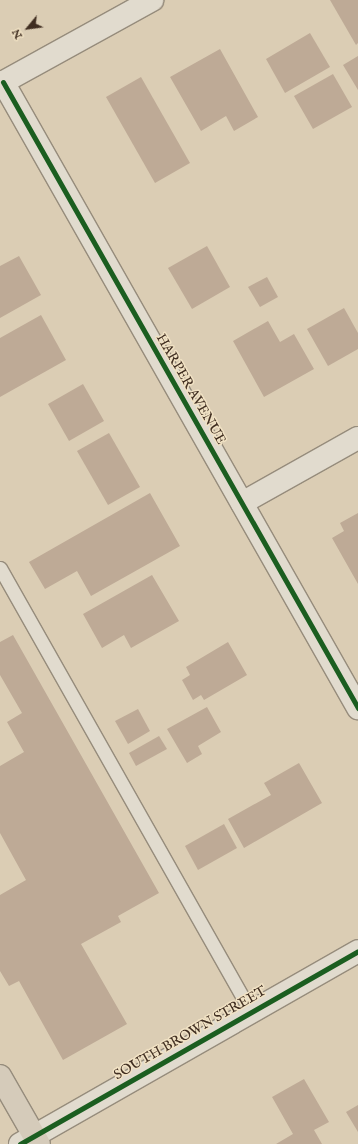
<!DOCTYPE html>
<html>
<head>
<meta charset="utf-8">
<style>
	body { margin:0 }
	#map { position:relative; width:358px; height:1144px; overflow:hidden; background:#dbcdb4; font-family:"IM FELL English",serif }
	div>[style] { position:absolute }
	.building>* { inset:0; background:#beaa96 }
	.roads { filter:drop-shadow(1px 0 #968c7c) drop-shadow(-1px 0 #968c7c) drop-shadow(0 1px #968c7c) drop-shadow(0 -1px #968c7c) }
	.service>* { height:13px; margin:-6.5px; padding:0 6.5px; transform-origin:6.5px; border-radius:6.5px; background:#e1dbce }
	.minor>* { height:22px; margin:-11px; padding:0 11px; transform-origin:11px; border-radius:11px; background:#e1dbce }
	.primary>* { height:22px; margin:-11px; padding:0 11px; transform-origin:11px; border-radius:11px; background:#d5cbba }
	.cycleway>* { height:5px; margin:-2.5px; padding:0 2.5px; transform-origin:2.5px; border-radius:2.5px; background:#1b5e20 }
	span { translate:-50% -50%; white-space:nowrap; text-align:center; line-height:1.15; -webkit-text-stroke:3px #f1e2c4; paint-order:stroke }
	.street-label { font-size:14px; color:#402e21 }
	.north { position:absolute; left:8px; top:8px; width:40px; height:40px; -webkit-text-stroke:3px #f1e2c4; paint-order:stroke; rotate:241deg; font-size:11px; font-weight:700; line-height:16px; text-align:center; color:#402e21 }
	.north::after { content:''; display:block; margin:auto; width:14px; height:18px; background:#402e21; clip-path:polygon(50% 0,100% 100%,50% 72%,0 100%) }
</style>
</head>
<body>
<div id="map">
	<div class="building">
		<i style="clip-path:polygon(330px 0,358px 0,358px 43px,356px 45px)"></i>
		<i style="clip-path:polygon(310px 33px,330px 67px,285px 93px,266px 59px)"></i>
		<i style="clip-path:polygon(220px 49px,258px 117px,234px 131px,226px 116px,201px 131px,170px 77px)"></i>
		<i style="clip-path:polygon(358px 56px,358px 90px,343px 65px)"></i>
		<i style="clip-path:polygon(333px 74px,352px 107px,313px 129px,294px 96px)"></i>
		<i style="clip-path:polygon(141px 77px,190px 163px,155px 183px,106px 97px)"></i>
		<i style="clip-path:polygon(207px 246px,230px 287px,192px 309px,168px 268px)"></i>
		<i style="clip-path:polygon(19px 256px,41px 295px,0 318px,0 266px)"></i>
		<i style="clip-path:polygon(267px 277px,278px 297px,260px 307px,248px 287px)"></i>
		<i style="clip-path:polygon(344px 308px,358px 333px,358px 349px,328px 366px,307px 329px)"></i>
		<i style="clip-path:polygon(41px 315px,66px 360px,0 397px,0 338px)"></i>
		<i style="clip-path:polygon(268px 321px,280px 342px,294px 334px,314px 369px,264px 397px,233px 341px)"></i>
		<i style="clip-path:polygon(83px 384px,104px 421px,69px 441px,48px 404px)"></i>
		<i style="clip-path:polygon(109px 433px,140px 487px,108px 505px,77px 451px)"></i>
		<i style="clip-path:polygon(150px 493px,180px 546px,91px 596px,77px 571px,45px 589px,29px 562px)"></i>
		<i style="clip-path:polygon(358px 513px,358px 584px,332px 538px,344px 531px,340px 523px)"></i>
		<i style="clip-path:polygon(152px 575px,179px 621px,131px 648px,124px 635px,102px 648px,83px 614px)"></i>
		<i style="clip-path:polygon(13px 635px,159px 893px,118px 916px,121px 922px,81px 944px,127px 1024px,63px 1060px,19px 981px,9px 986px,0 971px,0 895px,26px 880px,0 833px,0 766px,24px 752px,7px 722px,22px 713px,0 675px,0 642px)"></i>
		<i style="clip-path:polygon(228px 642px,247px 675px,204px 700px,201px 695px,193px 700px,182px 680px,190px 675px,186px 667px)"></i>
		<i style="clip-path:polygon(207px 707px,221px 732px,198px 746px,202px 754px,187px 763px,167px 729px)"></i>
		<i style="clip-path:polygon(138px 709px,150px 731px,128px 744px,115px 721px)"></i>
		<i style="clip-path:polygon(159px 736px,167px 749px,136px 766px,129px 753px)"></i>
		<i style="clip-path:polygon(299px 763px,322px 803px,244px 848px,228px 819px,271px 795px,264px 783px)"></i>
		<i style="clip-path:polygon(224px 824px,237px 848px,198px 870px,185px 846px)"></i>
		<i style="clip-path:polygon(304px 1079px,329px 1122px,314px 1130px,322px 1144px,276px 1144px,293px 1134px,272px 1097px)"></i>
		<i style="clip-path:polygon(358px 1105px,358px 1132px,346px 1112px)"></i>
	</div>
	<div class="roads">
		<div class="service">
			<i style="left:0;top:568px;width:510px;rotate:60.52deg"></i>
		</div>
		<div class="minor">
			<i style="left:3px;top:82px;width:720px;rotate:60.44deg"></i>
			<i style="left:0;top:84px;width:174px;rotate:-28.9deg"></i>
			<i style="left:242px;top:503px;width:133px;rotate:-29.3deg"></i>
			<i style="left:20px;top:1144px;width:389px;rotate:-29.7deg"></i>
		</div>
		<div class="primary">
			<i style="left:0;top:1076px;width:78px;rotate:60.2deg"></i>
		</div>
	</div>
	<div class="cycleway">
		<i style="left:3px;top:82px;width:720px;rotate:60.44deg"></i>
		<i style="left:20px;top:1144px;width:389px;rotate:-29.7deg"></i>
	</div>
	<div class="street-label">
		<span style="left:191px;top:389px;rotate:60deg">HARPER AVENUE</span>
		<span style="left:190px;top:1033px;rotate:-30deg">SOUTH BROWN STREET</span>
	</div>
	<div class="north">N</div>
</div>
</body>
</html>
